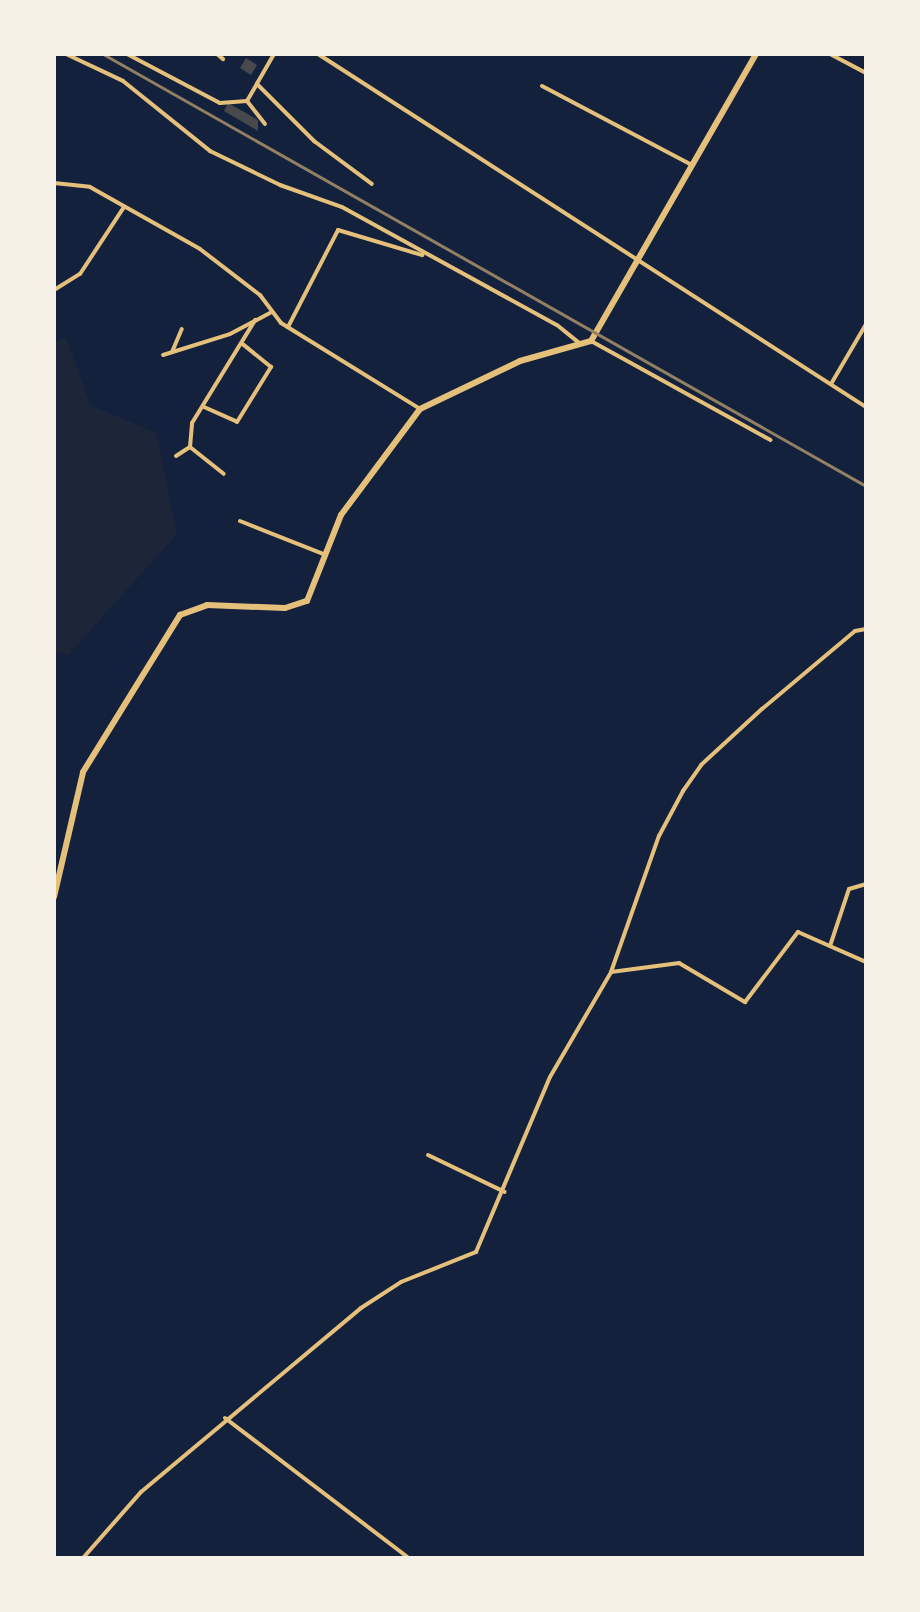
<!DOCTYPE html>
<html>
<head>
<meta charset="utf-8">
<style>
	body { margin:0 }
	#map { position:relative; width:920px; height:1612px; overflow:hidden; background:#14213d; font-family:"Archivo Narrow",sans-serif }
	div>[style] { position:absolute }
	.green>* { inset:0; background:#1d2539 }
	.building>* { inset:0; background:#48494c }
	.minor>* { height:4px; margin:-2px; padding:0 2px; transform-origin:2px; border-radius:2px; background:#e5c07b }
	.secondary>* { height:6px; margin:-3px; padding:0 3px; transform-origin:3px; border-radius:3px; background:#e5c07b }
	.rail>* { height:3px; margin:-1.5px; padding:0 1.5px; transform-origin:1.5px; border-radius:1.5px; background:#918062 }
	span { translate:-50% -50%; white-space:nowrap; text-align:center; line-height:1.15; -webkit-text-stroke:8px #f6f1e7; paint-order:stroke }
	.frame { position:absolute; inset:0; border:56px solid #f6f1e7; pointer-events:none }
</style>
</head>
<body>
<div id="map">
	<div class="green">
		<i style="clip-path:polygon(66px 337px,90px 405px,156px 433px,177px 534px,68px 655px,54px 651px,54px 343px)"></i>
	</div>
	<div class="building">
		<i style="clip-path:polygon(246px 58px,257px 65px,251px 75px,240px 68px)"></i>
		<i style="clip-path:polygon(228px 103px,258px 120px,258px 131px,224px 111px)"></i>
	</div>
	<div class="minor">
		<i style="left:66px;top:54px;width:63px;rotate:25.3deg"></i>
		<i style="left:123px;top:81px;width:112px;rotate:38.8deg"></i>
		<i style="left:210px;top:151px;width:78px;rotate:25.9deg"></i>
		<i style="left:280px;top:185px;width:66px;rotate:19.5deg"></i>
		<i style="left:342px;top:207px;width:245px;rotate:28.8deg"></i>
		<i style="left:557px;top:325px;width:28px;rotate:39deg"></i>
		<i style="left:127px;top:54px;width:105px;rotate:27.8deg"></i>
		<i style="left:220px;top:103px;width:27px;rotate:-4deg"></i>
		<i style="left:247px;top:101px;width:20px;rotate:-60deg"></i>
		<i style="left:217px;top:54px;width:8px;rotate:40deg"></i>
		<i style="left:274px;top:54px;width:34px;rotate:120deg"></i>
		<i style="left:257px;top:84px;width:81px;rotate:45deg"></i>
		<i style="left:314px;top:141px;width:72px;rotate:36.6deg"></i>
		<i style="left:318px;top:54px;width:652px;rotate:32.79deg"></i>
		<i style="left:830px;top:54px;width:41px;rotate:27.8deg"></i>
		<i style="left:542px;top:86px;width:170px;rotate:27.8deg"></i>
		<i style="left:247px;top:101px;width:29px;rotate:52deg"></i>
		<i style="left:54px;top:183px;width:36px;rotate:6deg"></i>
		<i style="left:90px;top:187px;width:126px;rotate:29.4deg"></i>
		<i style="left:200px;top:249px;width:76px;rotate:37.5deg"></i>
		<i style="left:260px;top:295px;width:35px;rotate:53deg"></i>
		<i style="left:281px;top:323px;width:163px;rotate:31.7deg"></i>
		<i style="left:54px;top:290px;width:31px;rotate:-32deg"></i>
		<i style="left:80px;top:274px;width:80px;rotate:-56.7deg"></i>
		<i style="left:288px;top:327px;width:109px;rotate:-62.7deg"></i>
		<i style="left:338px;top:230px;width:88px;rotate:16.6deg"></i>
		<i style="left:591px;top:341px;width:205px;rotate:28.9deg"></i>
		<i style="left:172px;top:352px;width:25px;rotate:-67deg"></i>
		<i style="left:163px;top:355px;width:70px;rotate:-17.4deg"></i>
		<i style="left:230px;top:334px;width:45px;rotate:-27.7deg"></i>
		<i style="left:831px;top:384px;width:69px;rotate:-59.7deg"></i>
		<i style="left:204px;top:407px;width:36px;rotate:24deg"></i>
		<i style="left:237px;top:422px;width:65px;rotate:-58.3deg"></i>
		<i style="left:271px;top:367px;width:36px;rotate:-141deg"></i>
		<i style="left:190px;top:447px;width:43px;rotate:38.5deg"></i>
		<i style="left:176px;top:456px;width:17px;rotate:-33deg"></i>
		<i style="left:190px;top:447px;width:24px;rotate:-85deg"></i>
		<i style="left:192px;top:423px;width:121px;rotate:-58.5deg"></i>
		<i style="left:240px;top:521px;width:92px;rotate:21.6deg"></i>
		<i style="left:830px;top:946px;width:60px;rotate:-71.6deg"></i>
		<i style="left:849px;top:889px;width:18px;rotate:-16deg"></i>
		<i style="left:611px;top:972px;width:69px;rotate:-7.5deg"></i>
		<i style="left:679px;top:963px;width:77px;rotate:30.6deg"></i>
		<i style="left:745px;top:1002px;width:88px;rotate:-52.9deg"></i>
		<i style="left:798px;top:932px;width:74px;rotate:23.8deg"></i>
		<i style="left:428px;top:1155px;width:85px;rotate:25.7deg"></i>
		<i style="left:225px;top:1418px;width:231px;rotate:37.3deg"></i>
		<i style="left:83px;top:1558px;width:88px;rotate:-48.7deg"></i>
		<i style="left:141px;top:1492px;width:287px;rotate:-39.9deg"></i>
		<i style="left:361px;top:1308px;width:48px;rotate:-33deg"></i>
		<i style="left:401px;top:1282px;width:81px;rotate:-21.8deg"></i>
		<i style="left:476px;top:1252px;width:190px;rotate:-67.1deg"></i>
		<i style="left:550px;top:1077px;width:121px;rotate:-59.8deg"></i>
		<i style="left:611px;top:972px;width:144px;rotate:-70.6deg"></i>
		<i style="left:659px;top:836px;width:51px;rotate:-61.9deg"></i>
		<i style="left:683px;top:791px;width:32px;rotate:-55deg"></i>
		<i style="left:701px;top:765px;width:83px;rotate:-42.6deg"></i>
		<i style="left:762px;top:709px;width:121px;rotate:-40deg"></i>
		<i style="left:855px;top:631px;width:11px;rotate:-10deg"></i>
	</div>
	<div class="secondary">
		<i style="left:54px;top:897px;width:128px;rotate:-76.9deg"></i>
		<i style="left:83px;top:772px;width:185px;rotate:-58.3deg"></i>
		<i style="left:180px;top:615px;width:29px;rotate:-20deg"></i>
		<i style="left:207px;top:605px;width:78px;rotate:2.2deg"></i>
		<i style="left:285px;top:608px;width:23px;rotate:-18deg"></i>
		<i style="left:307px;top:601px;width:92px;rotate:-68.4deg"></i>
		<i style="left:341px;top:515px;width:132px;rotate:-53.3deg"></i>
		<i style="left:420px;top:409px;width:111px;rotate:-25.6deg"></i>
		<i style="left:520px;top:361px;width:74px;rotate:-15.7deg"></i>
		<i style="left:591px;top:341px;width:331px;rotate:-60.1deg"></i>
	</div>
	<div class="rail">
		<i style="left:103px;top:54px;width:877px;rotate:29.52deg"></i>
	</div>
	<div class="frame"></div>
</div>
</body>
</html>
